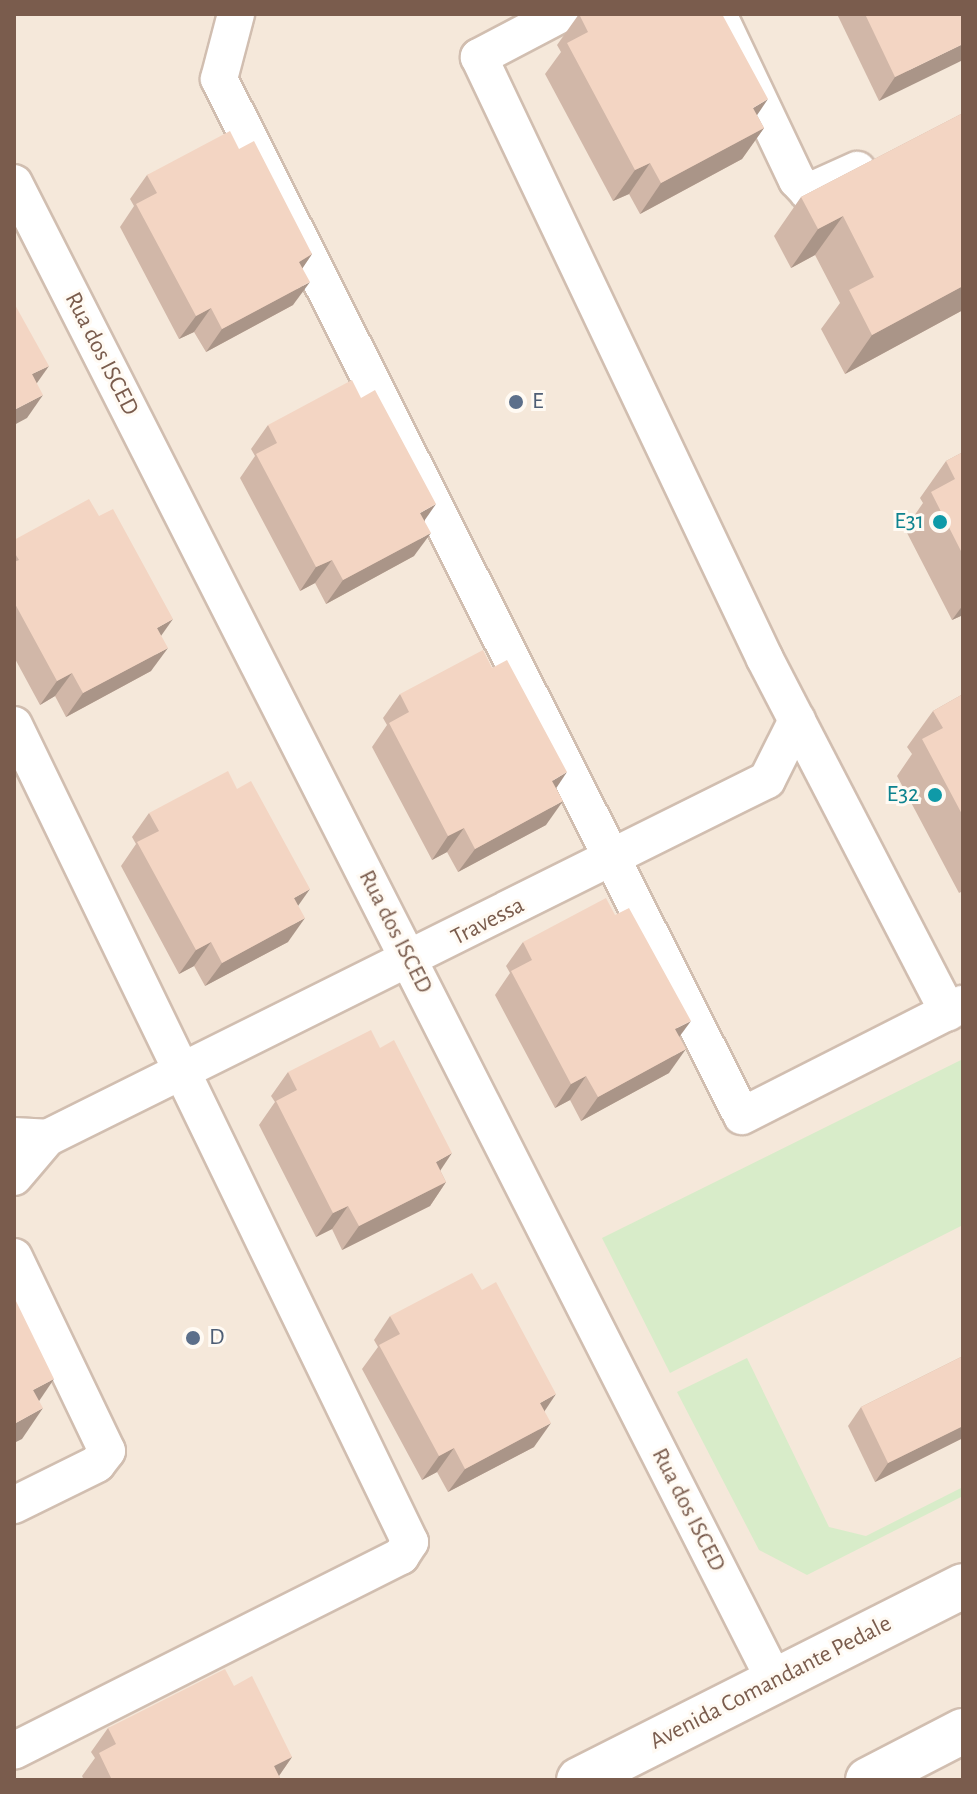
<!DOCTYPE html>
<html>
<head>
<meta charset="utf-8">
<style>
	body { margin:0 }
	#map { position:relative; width:977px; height:1794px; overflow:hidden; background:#fdf6ec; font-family:"Alegreya Sans",sans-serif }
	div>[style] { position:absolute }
	.residential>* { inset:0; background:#f5e8da }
	.green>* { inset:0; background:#d8ecc9 }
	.roads { filter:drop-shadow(2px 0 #d1beb0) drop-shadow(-2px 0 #d1beb0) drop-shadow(0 2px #d1beb0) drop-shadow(0 -2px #d1beb0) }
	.minor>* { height:36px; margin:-18px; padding:0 18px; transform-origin:18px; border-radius:18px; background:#fff }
	.tertiary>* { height:44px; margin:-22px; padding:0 22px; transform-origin:22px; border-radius:22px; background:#fff }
	.wall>* { inset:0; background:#d1b7a8 }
	.shaded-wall>* { inset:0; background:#aa9588 }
	.building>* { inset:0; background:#f3d5c3 }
	.dots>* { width:22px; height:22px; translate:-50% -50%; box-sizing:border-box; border:4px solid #fffaf3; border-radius:50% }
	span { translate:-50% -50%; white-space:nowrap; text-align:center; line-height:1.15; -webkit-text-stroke:6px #fffaf3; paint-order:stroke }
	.street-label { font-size:24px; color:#7a5c4d }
	.service-label { font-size:24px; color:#4e5e75 }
	.left { translate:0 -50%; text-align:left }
	.culture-label { font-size:24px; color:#0d838f }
	.right { translate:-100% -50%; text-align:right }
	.frame { position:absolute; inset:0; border:16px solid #7a5c4d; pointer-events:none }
</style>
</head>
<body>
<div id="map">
	<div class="residential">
		<i style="clip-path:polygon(14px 14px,963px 14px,963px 1780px,14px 1780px)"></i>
	</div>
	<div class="green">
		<i style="clip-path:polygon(963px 1059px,963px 1225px,670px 1373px,602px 1238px)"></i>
		<i style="clip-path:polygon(747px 1358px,829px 1527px,866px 1536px,963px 1487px,963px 1496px,807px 1575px,759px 1550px,677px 1392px)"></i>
	</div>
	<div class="roads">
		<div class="minor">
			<i style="left:236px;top:14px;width:67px;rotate:104.7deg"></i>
			<i style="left:219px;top:79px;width:1161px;rotate:63.24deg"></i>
			<i style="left:742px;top:1116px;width:248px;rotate:-26.9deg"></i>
			<i style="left:561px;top:14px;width:93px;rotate:152.3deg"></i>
			<i style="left:479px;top:57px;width:666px;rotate:64.59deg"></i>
			<i style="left:765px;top:659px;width:398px;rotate:62.6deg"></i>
			<i style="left:718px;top:14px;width:184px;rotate:64.6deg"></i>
			<i style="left:797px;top:180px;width:16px;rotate:47deg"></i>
			<i style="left:808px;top:192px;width:54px;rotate:-24.2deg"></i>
			<i style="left:14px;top:183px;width:1680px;rotate:63.07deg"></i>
			<i style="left:14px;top:725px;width:908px;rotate:64.14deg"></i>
			<i style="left:410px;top:1542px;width:17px;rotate:123deg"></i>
			<i style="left:401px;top:1556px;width:433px;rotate:153.3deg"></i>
			<i style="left:14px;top:1136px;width:33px;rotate:3deg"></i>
			<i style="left:47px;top:1138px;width:804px;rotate:-26.44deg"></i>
			<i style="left:767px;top:780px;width:67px;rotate:-63.4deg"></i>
			<i style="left:14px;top:1177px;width:51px;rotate:-49.8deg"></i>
			<i style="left:14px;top:1257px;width:215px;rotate:64.4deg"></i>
			<i style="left:107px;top:1451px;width:16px;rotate:128deg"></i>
			<i style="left:97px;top:1464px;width:93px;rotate:153.7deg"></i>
		</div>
		<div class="tertiary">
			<i style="left:579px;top:1780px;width:430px;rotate:-26.8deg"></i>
			<i style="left:868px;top:1780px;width:107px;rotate:-27.3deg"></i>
		</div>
	</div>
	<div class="wall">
		<i style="clip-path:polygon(579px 14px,757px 115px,764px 128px,742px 159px,640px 214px,629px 194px,613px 201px,545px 74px,561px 52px,557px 45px)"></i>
		<i style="clip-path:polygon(837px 14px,963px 14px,879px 101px)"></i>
		<i style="clip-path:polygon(963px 113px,963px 310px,845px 374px,821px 329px,840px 303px,815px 255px,791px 268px,774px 236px,801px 197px)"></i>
		<i style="clip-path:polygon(239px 149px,312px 254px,302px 268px,293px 305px,206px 352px,194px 332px,179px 339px,120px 227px,134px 206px,130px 199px,147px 175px)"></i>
		<i style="clip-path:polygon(268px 425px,425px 520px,414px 556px,326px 604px,315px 583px,300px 591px,240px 478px,255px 456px,251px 449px)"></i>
		<i style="clip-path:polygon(963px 452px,963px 615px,952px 620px,905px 529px,923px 503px,920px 498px,946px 461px)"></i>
		<i style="clip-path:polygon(14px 540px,161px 636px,151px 671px,66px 717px,55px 696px,40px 705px,14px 657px)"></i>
		<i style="clip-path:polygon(400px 694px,556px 789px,546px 825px,458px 872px,447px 852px,432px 860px,372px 747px,387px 725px,383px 718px)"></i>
		<i style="clip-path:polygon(963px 694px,963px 891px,959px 893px,897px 776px,912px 754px,907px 747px,933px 711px)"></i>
		<i style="clip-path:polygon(149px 813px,298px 906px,288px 942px,205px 986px,194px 966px,179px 974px,121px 866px,136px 844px,132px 837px)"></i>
		<i style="clip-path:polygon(523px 942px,679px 1037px,669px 1073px,581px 1121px,570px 1100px,555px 1108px,495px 995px,510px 973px,506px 966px)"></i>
		<i style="clip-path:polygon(288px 1072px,440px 1170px,446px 1182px,430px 1206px,342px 1250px,332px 1229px,316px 1237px,259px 1125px,275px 1102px,271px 1096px)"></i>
		<i style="clip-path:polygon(390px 1316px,544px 1411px,534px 1447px,448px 1492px,437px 1472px,422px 1480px,362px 1369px,378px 1347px,374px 1340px)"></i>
		<i style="clip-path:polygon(963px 1356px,963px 1438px,875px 1482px,848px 1426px,861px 1407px)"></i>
		<i style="clip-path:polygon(234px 1686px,292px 1757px,279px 1776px,281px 1780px,84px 1780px,82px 1776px,95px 1758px,91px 1752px,108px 1728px)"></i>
	</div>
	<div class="shaded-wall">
		<i style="clip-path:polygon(963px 44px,963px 60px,879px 101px,895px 77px)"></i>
		<i style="clip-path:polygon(768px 99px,747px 130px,753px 108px)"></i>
		<i style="clip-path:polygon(764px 128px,742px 159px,640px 214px,661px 183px)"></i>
		<i style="clip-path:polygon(650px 163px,629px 194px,613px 201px,635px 170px)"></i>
		<i style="clip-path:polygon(843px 216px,815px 255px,791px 268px,818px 229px)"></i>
		<i style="clip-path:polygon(312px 254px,296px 278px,299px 262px)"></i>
		<i style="clip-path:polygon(310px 282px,293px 305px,206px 352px,222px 329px)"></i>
		<i style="clip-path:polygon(963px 286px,963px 310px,845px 374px,872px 335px)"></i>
		<i style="clip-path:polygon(211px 308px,194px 332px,179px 339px,196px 316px)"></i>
		<i style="clip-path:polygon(49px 366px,32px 390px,32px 374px)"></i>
		<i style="clip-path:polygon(43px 395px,27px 418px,14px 425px,14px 410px)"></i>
		<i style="clip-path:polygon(436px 504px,420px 527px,420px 513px)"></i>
		<i style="clip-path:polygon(431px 533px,414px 556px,326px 604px,343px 580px)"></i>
		<i style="clip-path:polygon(332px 560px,315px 583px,300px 591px,316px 567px)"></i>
		<i style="clip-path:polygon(963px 605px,963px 615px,952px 620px)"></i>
		<i style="clip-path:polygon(173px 619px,156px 643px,157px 628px)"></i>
		<i style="clip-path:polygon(168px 648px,151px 671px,66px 717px,83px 693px)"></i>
		<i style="clip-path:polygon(72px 673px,55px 696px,40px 705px,57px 681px)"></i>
		<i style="clip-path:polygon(567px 772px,551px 796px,552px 781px)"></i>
		<i style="clip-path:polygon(563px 801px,546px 825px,458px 872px,475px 849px)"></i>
		<i style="clip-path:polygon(464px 828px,447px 852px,432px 860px,448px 836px)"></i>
		<i style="clip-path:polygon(310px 889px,293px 913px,294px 898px)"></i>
		<i style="clip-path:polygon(305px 918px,288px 942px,205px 986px,222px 963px)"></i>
		<i style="clip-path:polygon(211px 942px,194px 966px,179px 974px,196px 950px)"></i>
		<i style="clip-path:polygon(691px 1021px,674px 1044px,675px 1029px)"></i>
		<i style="clip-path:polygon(686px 1049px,669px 1073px,581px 1121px,598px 1097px)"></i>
		<i style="clip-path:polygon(586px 1076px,570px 1100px,555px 1108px,571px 1084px)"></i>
		<i style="clip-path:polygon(452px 1153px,436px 1177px,436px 1162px)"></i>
		<i style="clip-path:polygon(446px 1182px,430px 1206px,342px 1250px,359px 1226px)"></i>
		<i style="clip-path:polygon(348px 1206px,332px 1229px,316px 1237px,333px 1213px)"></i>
		<i style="clip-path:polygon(54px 1379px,33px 1410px,33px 1390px)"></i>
		<i style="clip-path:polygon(556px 1394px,540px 1418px,540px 1403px)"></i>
		<i style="clip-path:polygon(43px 1408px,22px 1439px,14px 1443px,14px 1424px)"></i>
		<i style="clip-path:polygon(551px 1423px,534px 1447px,448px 1492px,465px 1469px)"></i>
		<i style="clip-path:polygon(963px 1426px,963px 1438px,875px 1482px,888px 1463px)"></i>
		<i style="clip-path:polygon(454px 1448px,437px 1472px,422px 1480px,439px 1456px)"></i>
		<i style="clip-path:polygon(292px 1757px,276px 1780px,274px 1766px)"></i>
	</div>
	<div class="building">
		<i style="clip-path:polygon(579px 14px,722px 14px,768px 99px,753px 108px,764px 128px,661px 183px,650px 163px,635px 170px,567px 43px,588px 32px)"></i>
		<i style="clip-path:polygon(865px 14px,963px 14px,963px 44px,895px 77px)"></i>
		<i style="clip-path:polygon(963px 113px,963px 286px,872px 335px,849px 290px,874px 277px,843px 216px,818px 229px,801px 197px)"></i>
		<i style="clip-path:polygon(230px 131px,239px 149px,254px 141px,312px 254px,299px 262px,310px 282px,222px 329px,211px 308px,196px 316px,136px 204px,157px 193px,147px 175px)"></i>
		<i style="clip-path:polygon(14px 303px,49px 366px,32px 374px,43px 395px,14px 410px)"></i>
		<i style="clip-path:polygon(352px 380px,361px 398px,375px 390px,436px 504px,420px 513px,431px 533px,343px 580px,332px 560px,316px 567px,256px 454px,277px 443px,268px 425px)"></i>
		<i style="clip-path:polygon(963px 452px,963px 555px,931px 492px,955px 479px,946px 461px)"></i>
		<i style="clip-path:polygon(89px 499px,99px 516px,113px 509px,173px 619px,157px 628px,168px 648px,83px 693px,72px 673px,57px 681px,14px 602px,14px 562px,19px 560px,14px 552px,14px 540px)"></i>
		<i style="clip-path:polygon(483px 650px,492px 668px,507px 660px,567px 772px,552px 781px,563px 801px,475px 849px,464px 828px,448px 836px,389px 723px,409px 712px,400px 694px)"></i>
		<i style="clip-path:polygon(963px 694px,963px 816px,922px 739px,943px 728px,933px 711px)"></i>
		<i style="clip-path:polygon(228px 771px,237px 789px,251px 781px,310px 889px,294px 898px,305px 918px,222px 963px,211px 942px,196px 950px,137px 842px,159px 831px,149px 813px)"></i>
		<i style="clip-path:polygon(606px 898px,615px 915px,629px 908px,691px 1021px,675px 1029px,686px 1049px,598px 1097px,586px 1076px,571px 1084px,511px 971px,532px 960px,523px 942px)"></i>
		<i style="clip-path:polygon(371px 1030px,380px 1048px,394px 1040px,452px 1153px,436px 1162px,446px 1182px,359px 1226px,348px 1206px,333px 1213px,276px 1101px,297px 1090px,288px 1072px)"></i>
		<i style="clip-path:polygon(472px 1273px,482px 1290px,496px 1282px,556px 1394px,540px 1403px,551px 1423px,465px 1469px,454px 1448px,439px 1456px,379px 1345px,400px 1334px,390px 1316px)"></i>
		<i style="clip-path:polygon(14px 1297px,54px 1379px,33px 1390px,43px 1408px,14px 1424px)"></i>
		<i style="clip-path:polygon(963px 1356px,963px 1426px,888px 1463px,861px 1407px)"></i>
		<i style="clip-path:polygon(225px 1669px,234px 1686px,252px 1676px,292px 1757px,274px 1766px,281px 1780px,112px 1780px,99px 1753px,116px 1744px,108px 1728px)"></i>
	</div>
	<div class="dots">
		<i style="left:516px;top:402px;background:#5c6f8a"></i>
		<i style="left:940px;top:522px;background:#0f9aa8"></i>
		<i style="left:935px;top:795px;background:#0f9aa8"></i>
		<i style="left:193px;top:1338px;background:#5c6f8a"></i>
	</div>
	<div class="street-label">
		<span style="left:101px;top:354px;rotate:63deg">Rua dos ISCED</span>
		<span style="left:488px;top:922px;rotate:-27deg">Travessa</span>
		<span style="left:395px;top:932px;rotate:63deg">Rua dos ISCED</span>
		<span style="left:688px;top:1510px;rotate:63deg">Rua dos ISCED</span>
		<span style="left:771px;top:1683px;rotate:-27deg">Avenida Comandante Pedale</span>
	</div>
	<div class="service-label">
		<span class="left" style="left:532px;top:402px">E</span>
		<span class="left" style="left:209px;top:1338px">D</span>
	</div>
	<div class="culture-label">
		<span class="right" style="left:924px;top:522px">E31</span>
		<span class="right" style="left:919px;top:795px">E32</span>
	</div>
	<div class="frame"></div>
</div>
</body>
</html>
